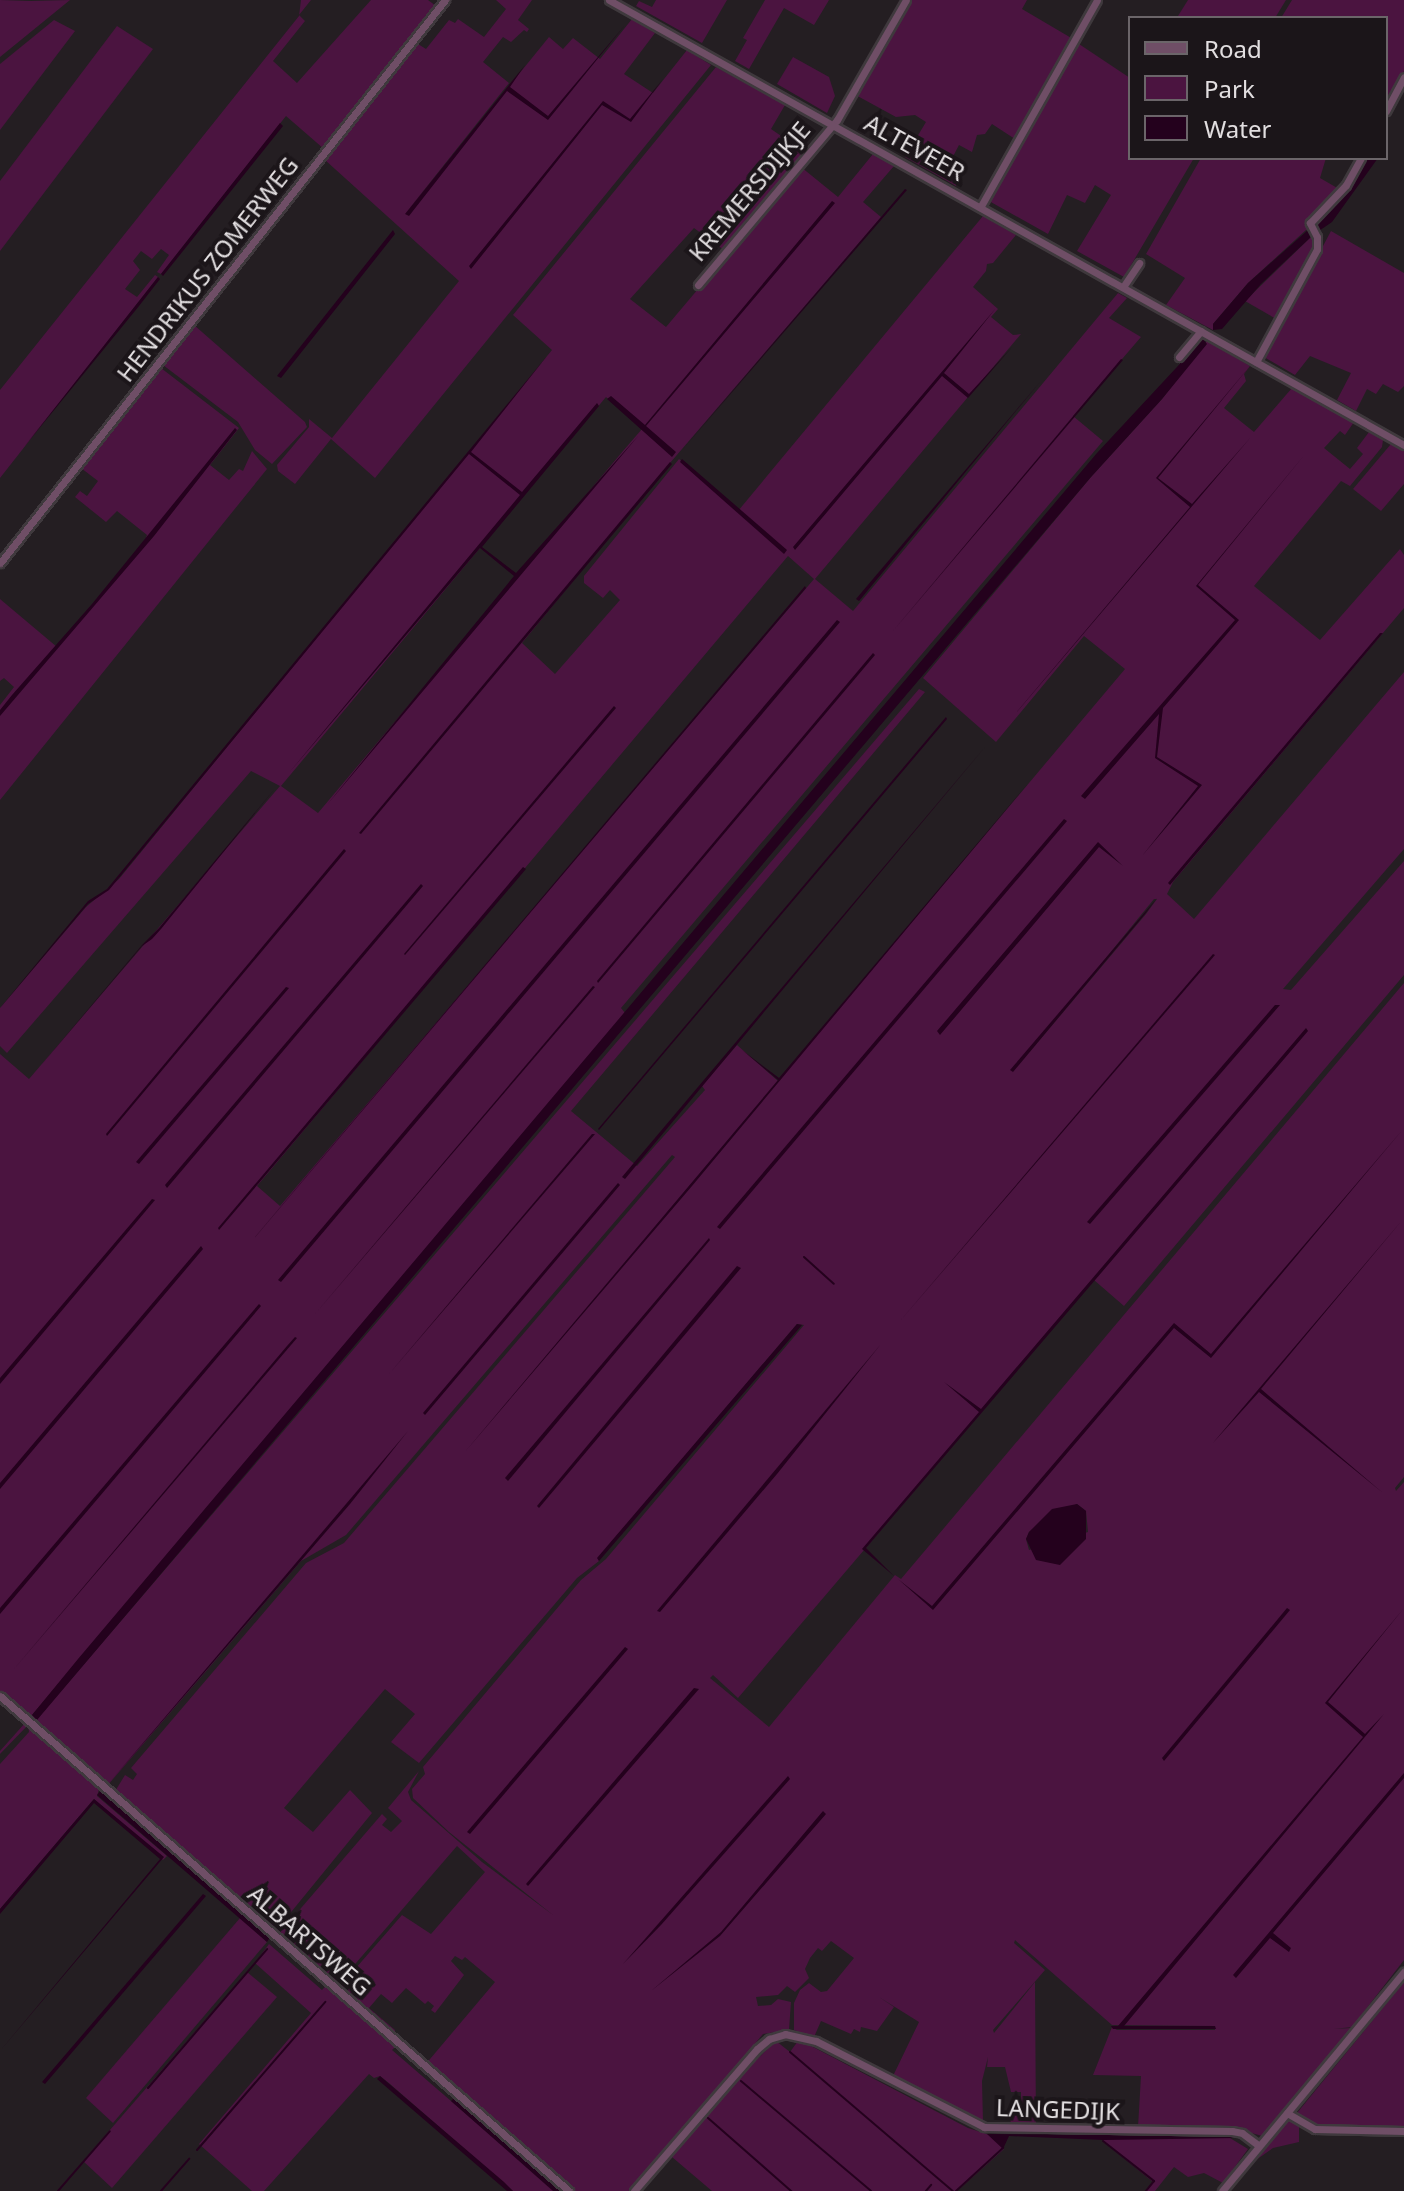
<!DOCTYPE html>
<html>
<head>
<meta charset="utf-8">
<style>
	body { margin:0 }
	#map { position:relative; width:1404px; height:2191px; overflow:hidden; background:#241e22; font-family:"Noto Sans",sans-serif }
	div>[style] { position:absolute }
	.green>* { inset:0; background:#4b1440 }
	.water>* { inset:0; background:#24011d }
	.stream>* { height:2px; margin:-1px; padding:0 1px; transform-origin:1px; border-radius:1px; background:#24011d }
	.roads { filter:drop-shadow(2px 0 #3f393d) drop-shadow(-2px 0 #3f393d) drop-shadow(0 2px #3f393d) drop-shadow(0 -2px #3f393d) }
	.minor>* { height:7px; margin:-3.5px; padding:0 3.5px; transform-origin:3.5px; border-radius:3.5px; background:#6f4e66 }
	span { translate:-50% -50%; white-space:nowrap; text-align:center; line-height:1.15; -webkit-text-stroke:8px #1b1519; paint-order:stroke }
	.street-label { font-size:24px; color:#e2dee0 }
	.legend { position:absolute; left:1128px; top:16px; width:260px; height:144px; box-sizing:border-box; background:#1b1519; border:2px solid #6b6569; margin:0; padding:10px 14px; list-style:none; font-size:24px; color:#e2dee0 }
	.legend li { display:flex; align-items:center; gap:16px; height:40px }
	.legend b { width:40px; border:2px solid #6b6569 }
</style>
</head>
<body>
<div id="map">
	<div class="green">
		<i style="clip-path:polygon(0 0,30px 1px,70px 0,0 57px)"></i>
		<i style="clip-path:polygon(301px 0,311px 0,299px 15px,305px 21px,273px 61px,297px 83px,371px 0,428px 0,436px 6px,324px 149px,286px 116px,161px 274px,157px 272px,169px 255px,161px 249px,152px 259px,141px 251px,133px 261px,140px 270px,125px 289px,137px 297px,155px 275px,158px 277px,0 478px,0 390px,299px 16px)"></i>
		<i style="clip-path:polygon(496px 0,532px 0,518px 20px,529px 29px,527px 32px,524px 30px,511px 42px,503px 37px,483px 62px,509px 83px,405px 214px,549px 37px,563px 49px,573px 38px,600px 59px,632px 19px,655px 33px,624px 74px,653px 93px,687px 50px,711px 65px,375px 478px,331px 439px,295px 484px,278px 471px,277px 465px,309px 427px,309px 419px,332px 438px,459px 281px,325px 160px,418px 44px,426px 49px,449px 20px,455px 23px,458px 19px,484px 37px,506px 9px)"></i>
		<i style="clip-path:polygon(656px 0,727px 0,702px 43px,636px 6px,639px 1px,652px 7px)"></i>
		<i style="clip-path:polygon(765px 0,829px 0,814px 25px,784px 8px,749px 69px,735px 61px,747px 40px,743px 38px)"></i>
		<i style="clip-path:polygon(907px 0,1027px 0,1022px 9px,1073px 39px,1015px 139px,992px 124px,985px 134px,977px 135px,972px 152px,959px 145px,947px 168px,960px 176px,956px 186px,905px 157px,926px 122px,915px 115px,896px 117px,852px 93px)"></i>
		<i style="clip-path:polygon(1188px 0,1286px 0,1275px 18px,1180px 18px,1178px 16px)"></i>
		<i style="clip-path:polygon(1292px 0,1404px 0,1404px 71px,1386px 106px,1386px 18px,1281px 18px)"></i>
		<i style="clip-path:polygon(54px 20px,75px 31px,0 130px,0 64px)"></i>
		<i style="clip-path:polygon(117px 26px,153px 49px,0 251px,0 181px)"></i>
		<i style="clip-path:polygon(1079px 44px,1130px 78px,1130px 158px,1194px 158px,1124px 277px,1077px 251px,1111px 195px,1095px 185px,1085px 203px,1067px 195px,1048px 234px,989px 201px)"></i>
		<i style="clip-path:polygon(793px 57px,829px 77px,835px 96px,827px 113px,777px 84px)"></i>
		<i style="clip-path:polygon(evenodd,716px 67px,785px 105px,771px 129px,806px 153px,724px 250px,694px 228px,630px 299px,666px 327px,801px 167px,838px 197px,873px 154px,894px 166px,863px 202px,881px 217px,670px 463px,522px 643px,555px 674px,620px 600px,610px 590px,603px 598px,584px 583px,584px 576px,679px 459px,738px 511px,983px 216px,1016px 235px,993px 263px,987px 264px,986px 271px,973px 287px,998px 309px,991px 317px,1013px 335px,1021px 334px,815px 579px,853px 611px,1118px 293px,1127px 298px,1109px 318px,1141px 337px,1073px 416px,1103px 441px,621px 1008px,625px 1013px,561px 1091px,32px 1715px,37px 1719px,919px 689px,925px 692px,571px 1111px,637px 1166px,705px 1090px,702px 1086px,737px 1045px,778px 1081px,1125px 669px,1084px 636px,996px 742px,923px 678px,1091px 477px,1162px 399px,1207px 341px,1250px 366px,1244px 374px,1246px 381px,1224px 408px,1254px 432px,1292px 388px,1354px 422px,1345px 435px,1340px 431px,1324px 448px,1350px 469px,1363px 454px,1357px 448px,1369px 432px,1383px 440px,1382px 447px,1350px 486px,1341px 481px,1254px 586px,1320px 640px,1400px 549px,1404px 555px,1404px 608px,1173px 882px,1167px 894px,1194px 919px,1404px 672px,1404px 849px,1283px 989px,1291px 990px,1404px 861px,1404px 975px,1124px 1306px,1094px 1280px,738px 1698px,713px 1675px,710px 1678px,769px 1727px,895px 1575px,901px 1579px,1404px 983px,1404px 1477px,1395px 1488px,1396px 1491px,1404px 1482px,1404px 1960px,1352px 2027px,1334px 2029px,1351px 2028px,1262px 2136px,1238px 2129px,1138px 2127px,1141px 2076px,1093px 2075px,1112px 2027px,1117px 2030px,1215px 2030px,1215px 2026px,1112px 2025px,1015px 1940px,1014px 1943px,1045px 1970px,993px 2030px,994px 2033px,1035px 1982px,1036px 2125px,1011px 2126px,1010px 2114px,1021px 2114px,1021px 2092px,1011px 2092px,1005px 2067px,987px 2067px,988px 2057px,982px 2081px,983px 2122px,976px 2119px,893px 2076px,919px 2022px,879px 1997px,894px 2007px,877px 2031px,861px 2027px,860px 2032px,854px 2029px,851px 2034px,821px 2021px,814px 2037px,794px 2030px,794px 2003px,800px 1990px,809px 1983px,821px 1992px,827px 1991px,854px 1958px,831px 1941px,822px 1951px,818px 1948px,810px 1958px,805px 1969px,809px 1978px,795px 1992px,787px 1986px,778px 1995px,756px 1997px,758px 2006px,771px 2005px,778px 1999px,791px 2002px,789px 2030px,763px 2034px,632px 2191px,572px 2191px,425px 2065px,495px 1982px,465px 1957px,462px 1960px,455px 1956px,451px 1961px,464px 1975px,435px 2013px,431px 2010px,434px 2006px,428px 2001px,425px 2004px,406px 1988px,392px 2003px,381px 1994px,369px 2008px,395px 2030px,395px 2035px,342px 1992px,342px 1984px,402px 1915px,431px 1934px,485px 1872px,457px 1846px,337px 1985px,277px 1936px,382px 1814px,387px 1819px,382px 1825px,391px 1832px,402px 1821px,388px 1808px,419px 1771px,408px 1792px,411px 1800px,482px 1862px,553px 1915px,449px 1832px,413px 1798px,412px 1789px,425px 1774px,423px 1767px,581px 1580px,606px 1559px,804px 1325px,797px 1324px,598px 1558px,599px 1561px,577px 1578px,419px 1763px,391px 1742px,415px 1714px,385px 1689px,284px 1808px,313px 1832px,350px 1790px,372px 1813px,274px 1933px,114px 1793px,125px 1775px,133px 1780px,137px 1774px,131px 1768px,306px 1563px,344px 1543px,675px 1157px,672px 1155px,346px 1535px,301px 1561px,107px 1786px,0 1693px,0 1054px,29px 1079px,280px 786px,251px 771px,7px 1053px,0 1046px,0 1008px,86px 907px,119px 879px,552px 350px,513px 315px,716px 67px,606px 397px,642px 429px,623px 451px,318px 813px,281px 786px,606px 397px,716px 67px,788px 556px,814px 579px,280px 1206px,257px 1186px,788px 556px,716px 67px,1154px 899px,1157px 899px,1146px 914px,1011px 1074px,1154px 899px,716px 67px,1077px 1504px,1086px 1511px,1088px 1532px,1029px 1550px,1026px 1539px,1029px 1532px,1043px 1521px,1077px 1504px)"></i>
		<i style="clip-path:polygon(1201px 158px,1326px 158px,1320px 178px,1339px 189px,1309px 221px,1310px 231px,1306px 230px,1248px 283px,1213px 324px,1213px 330px,1166px 305px,1185px 278px,1146px 254px)"></i>
		<i style="clip-path:polygon(1331px 231px,1404px 273px,1404px 386px,1398px 392px,1383px 384px,1376px 394px,1367px 389px,1356px 411px,1337px 400px,1351px 373px,1310px 356px,1295px 375px,1264px 357px)"></i>
		<i style="clip-path:polygon(1313px 235px,1316px 244px,1278px 320px,1245px 301px)"></i>
		<i style="clip-path:polygon(194px 325px,305px 422px,307px 427px,272px 464px,255px 450px,238px 422px,163px 365px)"></i>
		<i style="clip-path:polygon(161px 368px,239px 428px,210px 465px,229px 480px,239px 469px,243px 471px,252px 451px,267px 469px,0 800px,0 705px,14px 687px,4px 678px,0 681px,0 599px,57px 647px,141px 550px,147px 535px,117px 511px,106px 522px,75px 497px,80px 491px,87px 496px,98px 481px,81px 468px)"></i>
		<i style="clip-path:polygon(1391px 444px,1404px 451px,1404px 484px,1381px 511px,1353px 489px)"></i>
		<i style="clip-path:polygon(25px 1723px,30px 1725px,100px 1786px,97px 1796px,167px 1856px,163px 1860px,94px 1799px,0 1909px,0 1764px,29px 1732px,28px 1725px,0 1754px,0 1751px)"></i>
		<i style="clip-path:polygon(240px 1918px,267px 1942px,113px 2123px,86px 2098px)"></i>
		<i style="clip-path:polygon(269px 1944px,322px 1990px,326px 1986px,396px 2046px,392px 2050px,555px 2191px,513px 2191px,390px 2084px,380px 2076px,374px 2078px,369px 2074px,264px 2191px,252px 2191px,199px 2144px,311px 2013px,255px 1963px)"></i>
		<i style="clip-path:polygon(247px 1972px,277px 1997px,112px 2188px,83px 2161px)"></i>
		<i style="clip-path:polygon(1404px 1982px,1404px 2129px,1320px 2127px,1297px 2113px)"></i>
		<i style="clip-path:polygon(776px 2041px,790px 2052px,798px 2041px,813px 2047px,968px 2128px,993px 2136px,1004px 2149px,957px 2191px,712px 2191px,672px 2157px,737px 2078px)"></i>
		<i style="clip-path:polygon(1292px 2120px,1299px 2124px,1299px 2142px,1273px 2148px,1256px 2160px,1254px 2157px,1284px 2122px)"></i>
		<i style="clip-path:polygon(1106px 2137px,1230px 2138px,1248px 2149px,1223px 2183px,1204px 2173px,1188px 2177px,1174px 2167px,1155px 2191px,1146px 2191px,1153px 2182px,1103px 2141px)"></i>
	</div>
	<div class="water">
		<i style="clip-path:polygon(625px 25px,548px 120px,507px 91px,409px 216px,405px 214px,525px 65px,510px 87px,548px 116px)"></i>
		<i style="clip-path:polygon(663px 79px,631px 122px,602px 105px,471px 269px,469px 266px,603px 101px,630px 119px)"></i>
		<i style="clip-path:polygon(280px 123px,283px 126px,163px 276px,161px 274px)"></i>
		<i style="clip-path:polygon(1366px 158px,1378px 158px,1332px 222px,1313px 235px,1261px 284px,1222px 329px,1213px 330px,1213px 324px,1248px 283px,1334px 207px)"></i>
		<i style="clip-path:polygon(905px 189px,907px 190px,682px 450px)"></i>
		<i style="clip-path:polygon(832px 201px,835px 203px,646px 426px,676px 452px,672px 457px,607px 399px,611px 396px,645px 425px)"></i>
		<i style="clip-path:polygon(393px 230px,395px 234px,281px 378px,277px 376px)"></i>
		<i style="clip-path:polygon(158px 277px,160px 279px,139px 306px,24px 447px)"></i>
		<i style="clip-path:polygon(996px 308px,944px 373px,969px 394px,1013px 346px,968px 398px,942px 376px,795px 550px,793px 547px)"></i>
		<i style="clip-path:polygon(1203px 339px,1207px 344px,1162px 399px,1091px 477px,37px 1720px,32px 1715px,78px 1659px,1097px 453px)"></i>
		<i style="clip-path:polygon(547px 356px,471px 452px,522px 492px,597px 403px,599px 406px,482px 547px,516px 573px,639px 435px,326px 806px,514px 576px,480px 548px,288px 774px,520px 495px,469px 454px,109px 890px,88px 904px,0 1008px,88px 901px,107px 889px)"></i>
		<i style="clip-path:polygon(1121px 359px,1123px 360px,893px 631px)"></i>
		<i style="clip-path:polygon(1250px 366px,1158px 478px,1192px 504px,1251px 437px,1004px 727px,1190px 507px,1156px 478px)"></i>
		<i style="clip-path:polygon(1040px 382px,859px 601px,856px 599px)"></i>
		<i style="clip-path:polygon(235px 428px,237px 430px,154px 536px,0 716px,0 710px,12px 695px,92px 604px)"></i>
		<i style="clip-path:polygon(1306px 453px,1198px 585px,1239px 620px,1163px 708px,1157px 757px,1202px 785px,1142px 856px,1198px 786px,1155px 758px,1159px 714px,1085px 799px,1081px 796px,1235px 620px,1196px 586px)"></i>
		<i style="clip-path:polygon(682px 459px,787px 550px,784px 554px,680px 462px)"></i>
		<i style="clip-path:polygon(670px 462px,672px 464px,361px 834px,359px 833px)"></i>
		<i style="clip-path:polygon(805px 586px,806px 588px,245px 1249px)"></i>
		<i style="clip-path:polygon(837px 620px,840px 622px,281px 1282px,278px 1280px)"></i>
		<i style="clip-path:polygon(1380px 633px,1383px 633px,1170px 885px,1168px 883px)"></i>
		<i style="clip-path:polygon(873px 653px,875px 655px,598px 983px,597px 981px)"></i>
		<i style="clip-path:polygon(614px 706px,616px 708px,405px 955px,404px 954px)"></i>
		<i style="clip-path:polygon(946px 717px,947px 719px,599px 1130px,598px 1129px)"></i>
		<i style="clip-path:polygon(985px 747px,625px 1179px,622px 1177px)"></i>
		<i style="clip-path:polygon(1030px 781px,692px 1186px,464px 1453px,778px 1080px,742px 1050px,779px 1078px)"></i>
		<i style="clip-path:polygon(277px 786px,161px 929px,152px 939px,142px 946px,38px 1069px,142px 945px,159px 928px)"></i>
		<i style="clip-path:polygon(1064px 819px,1067px 821px,720px 1229px,717px 1227px)"></i>
		<i style="clip-path:polygon(1098px 842px,1123px 866px,1099px 847px,940px 1035px,937px 1031px)"></i>
		<i style="clip-path:polygon(344px 849px,346px 851px,107px 1136px,106px 1134px)"></i>
		<i style="clip-path:polygon(523px 867px,526px 869px,219px 1230px,218px 1228px)"></i>
		<i style="clip-path:polygon(421px 884px,423px 886px,167px 1188px,165px 1185px)"></i>
		<i style="clip-path:polygon(1157px 898px,1145px 914px,1013px 1072px,1010px 1070px)"></i>
		<i style="clip-path:polygon(1213px 954px,1215px 955px,900px 1321px)"></i>
		<i style="clip-path:polygon(593px 986px,595px 987px,315px 1314px)"></i>
		<i style="clip-path:polygon(286px 987px,289px 988px,139px 1164px,136px 1162px)"></i>
		<i style="clip-path:polygon(1275px 1005px,1280px 1005px,1090px 1224px,1087px 1222px)"></i>
		<i style="clip-path:polygon(1306px 1028px,1308px 1031px,866px 1548px,894px 1576px,862px 1549px,979px 1412px,944px 1382px,981px 1409px)"></i>
		<i style="clip-path:polygon(1404px 1128px,1211px 1358px,1174px 1328px,933px 1610px,898px 1579px,932px 1606px,1174px 1323px,1211px 1354px)"></i>
		<i style="clip-path:polygon(592px 1134px,595px 1134px,389px 1374px)"></i>
		<i style="clip-path:polygon(618px 1183px,620px 1185px,425px 1415px,423px 1413px)"></i>
		<i style="clip-path:polygon(152px 1199px,155px 1200px,0 1384px,0 1378px)"></i>
		<i style="clip-path:polygon(1404px 1218px,1261px 1389px,1383px 1493px,1259px 1392px,1212px 1444px)"></i>
		<i style="clip-path:polygon(709px 1238px,710px 1240px,508px 1481px,505px 1478px)"></i>
		<i style="clip-path:polygon(201px 1246px,203px 1249px,0 1489px,0 1483px)"></i>
		<i style="clip-path:polygon(737px 1266px,741px 1268px,539px 1508px,537px 1506px)"></i>
		<i style="clip-path:polygon(259px 1304px,261px 1306px,0 1614px,0 1608px)"></i>
		<i style="clip-path:polygon(797px 1324px,802px 1325px,599px 1561px,597px 1558px)"></i>
		<i style="clip-path:polygon(295px 1337px,297px 1338px,14px 1669px,287px 1346px)"></i>
		<i style="clip-path:polygon(881px 1344px,777px 1474px,660px 1612px,657px 1611px)"></i>
		<i style="clip-path:polygon(408px 1431px,350px 1504px,109px 1783px)"></i>
		<i style="clip-path:polygon(1077px 1504px,1086px 1511px,1086px 1539px,1060px 1565px,1036px 1560px,1026px 1539px,1029px 1532px,1052px 1509px)"></i>
		<i style="clip-path:polygon(1287px 1608px,1290px 1610px,1164px 1761px,1162px 1758px)"></i>
		<i style="clip-path:polygon(1404px 1608px,1328px 1702px,1365px 1734px,1384px 1714px,1124px 2026px,1215px 2026px,1216px 2029px,1113px 2029px,1111px 2026px,1118px 2026px,1363px 1737px,1325px 1703px)"></i>
		<i style="clip-path:polygon(625px 1647px,628px 1649px,470px 1834px,467px 1832px)"></i>
		<i style="clip-path:polygon(694px 1688px,699px 1689px,528px 1886px,526px 1884px)"></i>
		<i style="clip-path:polygon(1404px 1773px,1404px 1778px,1273px 1933px,1291px 1948px,1289px 1952px,1270px 1938px,1236px 1978px,1233px 1975px)"></i>
		<i style="clip-path:polygon(788px 1776px,790px 1779px,661px 1925px,623px 1964px)"></i>
		<i style="clip-path:polygon(101px 1790px,270px 1937px,267px 1942px,97px 1795px)"></i>
		<i style="clip-path:polygon(94px 1799px,164px 1857px,0 2051px,160px 1859px,94px 1803px,0 1914px,0 1909px)"></i>
		<i style="clip-path:polygon(823px 1811px,826px 1814px,720px 1936px,651px 1991px,721px 1932px)"></i>
		<i style="clip-path:polygon(203px 1894px,206px 1896px,45px 2084px,42px 2082px)"></i>
		<i style="clip-path:polygon(380px 2076px,504px 2182px,513px 2191px,507px 2191px,377px 2079px)"></i>
		<i style="clip-path:polygon(454px 2098px,515px 2149px,563px 2191px,553px 2191px,451px 2101px)"></i>
		<i style="clip-path:polygon(987px 2134px,1224px 2136px,1236px 2138px,1104px 2140px,1009px 2136px,1003px 2149px)"></i>
	</div>
	<div class="stream">
		<i style="left:836px;top:114px;width:131px;rotate:-60.3deg"></i>
		<i style="left:804px;top:1257px;width:40px;rotate:42deg"></i>
		<i style="left:790px;top:2052px;width:214px;rotate:40.5deg"></i>
		<i style="left:741px;top:2081px;width:170px;rotate:40.2deg"></i>
		<i style="left:148px;top:2088px;width:183px;rotate:-49.4deg"></i>
		<i style="left:708px;top:2118px;width:111px;rotate:41.3deg"></i>
		<i style="left:1103px;top:2141px;width:65px;rotate:38.1deg"></i>
		<i style="left:1154px;top:2181px;width:13px;rotate:129deg"></i>
		<i style="left:197px;top:2150px;width:196px;rotate:-49.1deg"></i>
		<i style="left:58px;top:2191px;width:79px;rotate:-49.1deg"></i>
		<i style="left:161px;top:2191px;width:43px;rotate:-48.8deg"></i>
		<i style="left:926px;top:2191px;width:8px;rotate:-50deg"></i>
		<i style="left:956px;top:2191px;width:64px;rotate:-42.5deg"></i>
	</div>
	<div class="roads">
		<div class="minor">
			<i style="left:609px;top:0;width:911px;rotate:29.24deg"></i>
			<i style="left:1386px;top:111px;width:38px;rotate:-62deg"></i>
			<i style="left:981px;top:206px;width:236px;rotate:-60.6deg"></i>
			<i style="left:698px;top:285px;width:216px;rotate:-49.9deg"></i>
			<i style="left:837px;top:120px;width:138px;rotate:-60.1deg"></i>
			<i style="left:1123px;top:287px;width:29px;rotate:-56deg"></i>
			<i style="left:1179px;top:357px;width:34px;rotate:-50deg"></i>
			<i style="left:1256px;top:362px;width:128px;rotate:-61.6deg"></i>
			<i style="left:1317px;top:249px;width:12px;rotate:-90deg"></i>
			<i style="left:1317px;top:237px;width:16px;rotate:-117deg"></i>
			<i style="left:1310px;top:223px;width:52px;rotate:-46.5deg"></i>
			<i style="left:1346px;top:185px;width:31px;rotate:-61deg"></i>
			<i style="left:0;top:563px;width:718px;rotate:-51.68deg"></i>
			<i style="left:0;top:1696px;width:754px;rotate:41.02deg"></i>
			<i style="left:1287px;top:2113px;width:32px;rotate:30deg"></i>
			<i style="left:1315px;top:2129px;width:89px;rotate:1.3deg"></i>
			<i style="left:634px;top:2191px;width:188px;rotate:-49.1deg"></i>
			<i style="left:757px;top:2049px;width:16px;rotate:-40deg"></i>
			<i style="left:769px;top:2039px;width:17px;rotate:-17deg"></i>
			<i style="left:785px;top:2034px;width:32px;rotate:13deg"></i>
			<i style="left:816px;top:2041px;width:189px;rotate:27.1deg"></i>
			<i style="left:984px;top:2127px;width:248px;rotate:0.9deg"></i>
			<i style="left:1232px;top:2131px;width:10px;rotate:11deg"></i>
			<i style="left:1242px;top:2133px;width:21px;rotate:37deg"></i>
			<i style="left:1222px;top:2191px;width:285px;rotate:-50.3deg"></i>
		</div>
	</div>
	<div class="street-label">
		<span style="left:915px;top:147px;rotate:29deg">ALTEVEER</span>
		<span style="left:749px;top:191px;rotate:-50deg">KREMERSDIJKJE</span>
		<span style="left:207px;top:269px;rotate:-52deg">HENDRIKUS ZOMERWEG</span>
		<span style="left:310px;top:1940px;rotate:41deg">ALBARTSWEG</span>
		<span style="left:1058px;top:2109px;rotate:2deg">LANGEDIJK</span>
	</div>
	<ul class="legend">
	<li><b style="height:10px;background:#6f4e66"></b>Road</li>
	<li><b style="height:22px;background:#4b1440"></b>Park</li>
	<li><b style="height:22px;background:#24011d"></b>Water</li>
	</ul>
</div>
</body>
</html>
